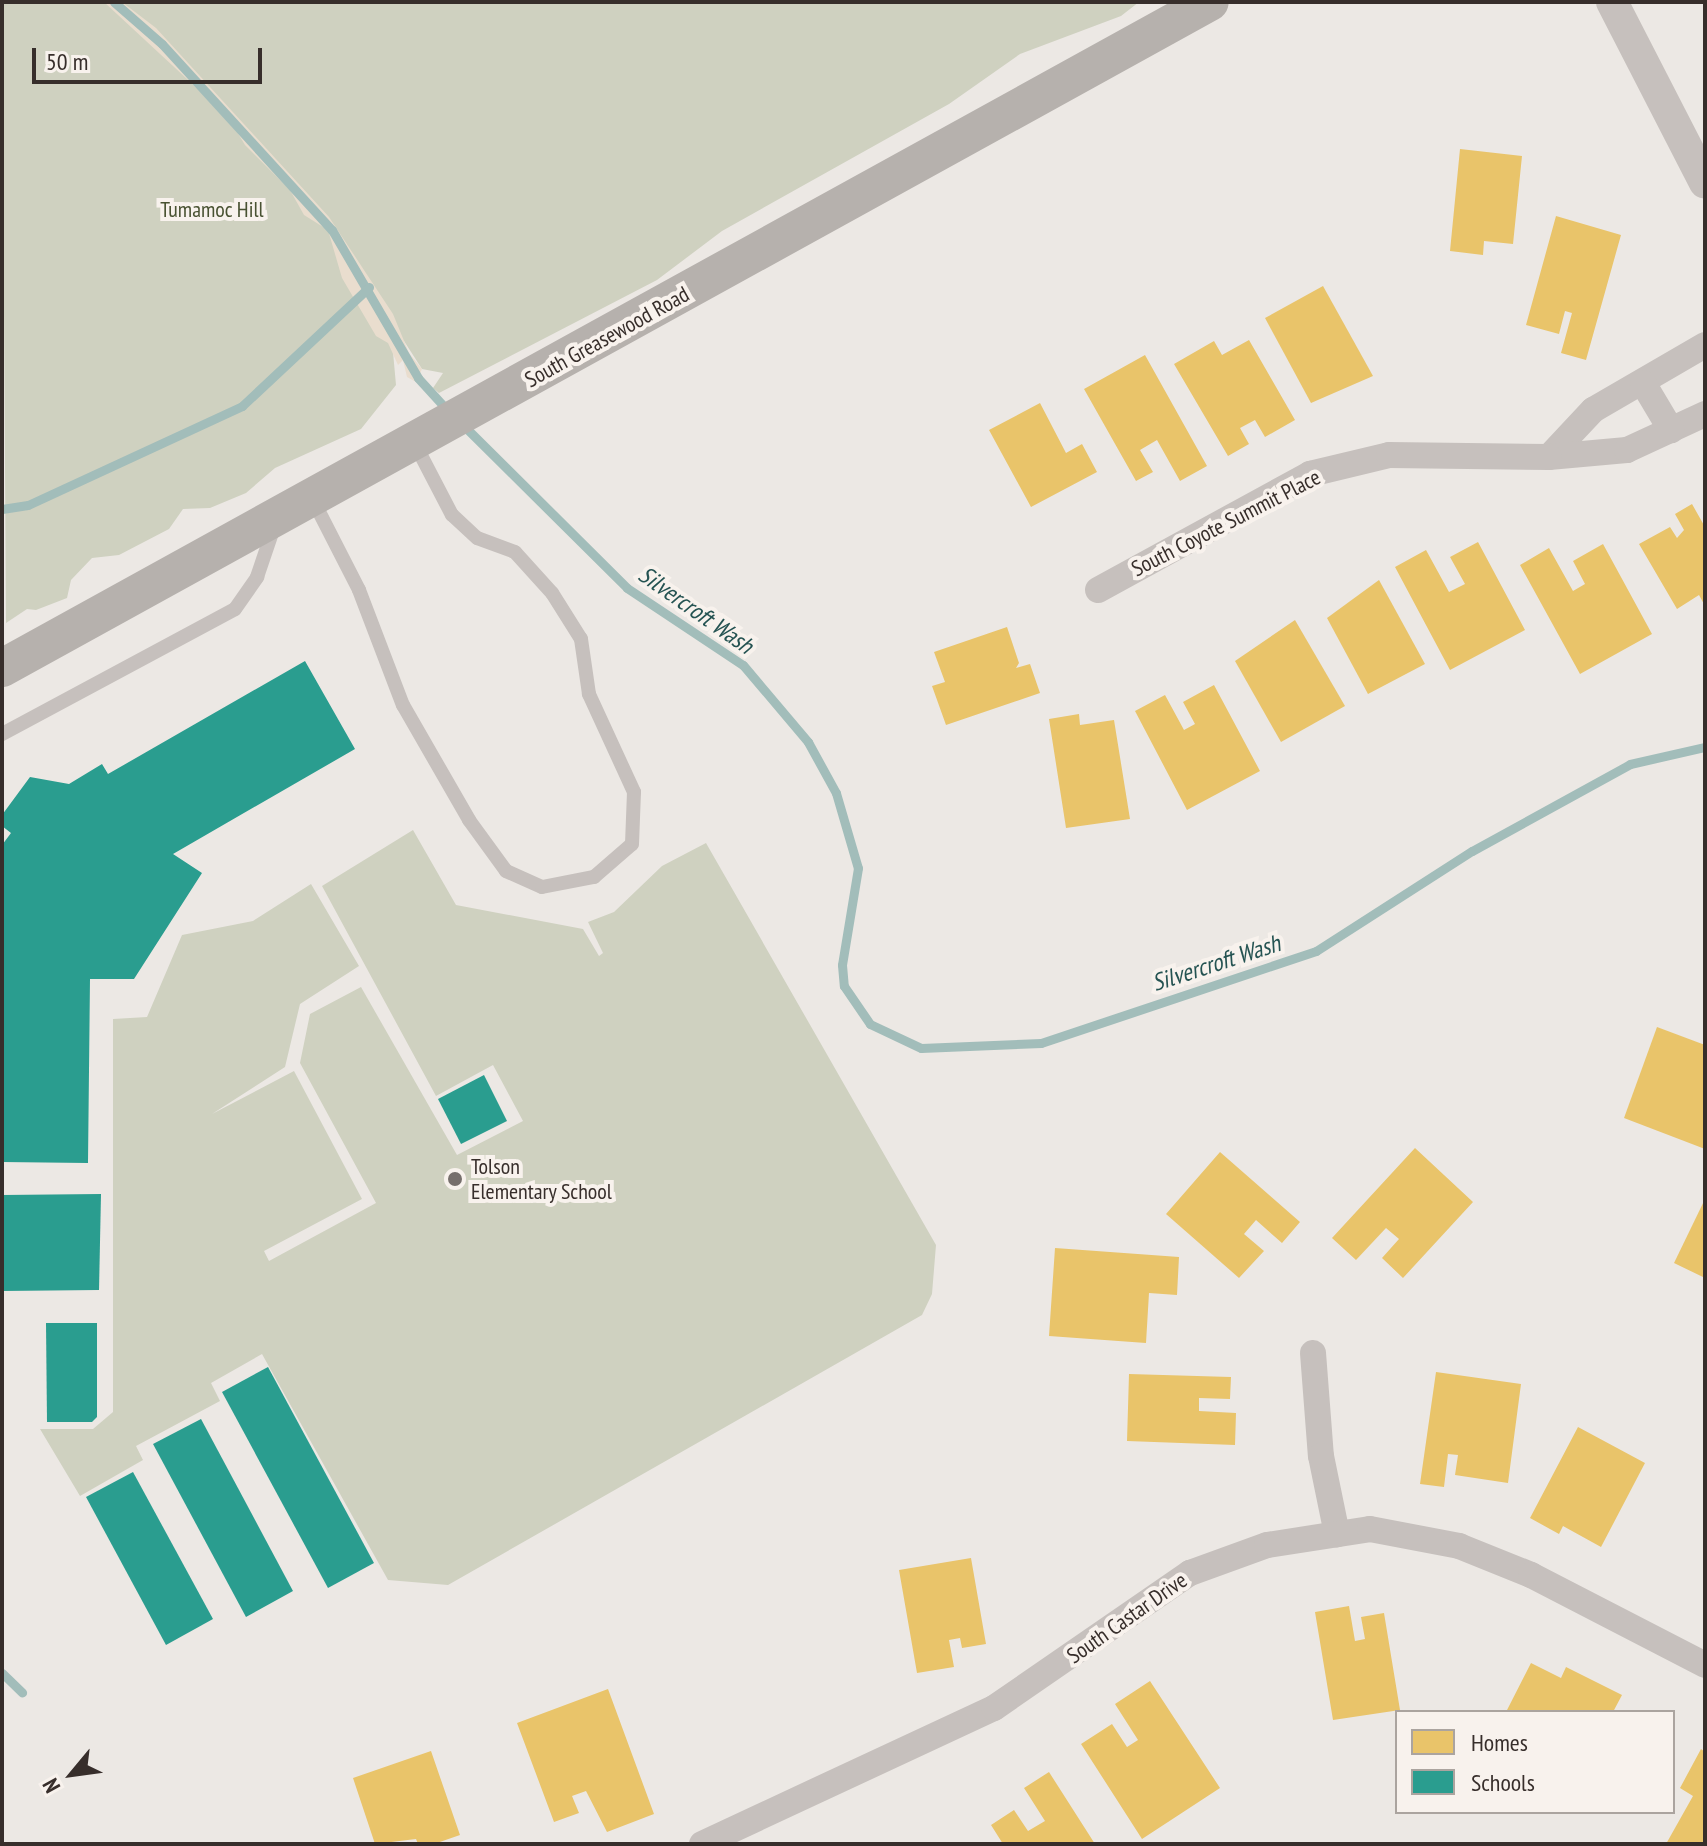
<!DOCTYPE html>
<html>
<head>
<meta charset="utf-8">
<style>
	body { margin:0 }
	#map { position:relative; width:1707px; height:1846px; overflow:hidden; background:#ece8e4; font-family:"PT Sans Narrow",sans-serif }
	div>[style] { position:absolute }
	.green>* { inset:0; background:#cfd1c0 }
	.sand>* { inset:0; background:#e9ddce }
	.homes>* { inset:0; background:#e9c46a }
	.schools>* { inset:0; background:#2a9d8f }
	.stream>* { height:9px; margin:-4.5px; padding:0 4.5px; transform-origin:4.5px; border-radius:4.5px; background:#a2bdba }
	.service>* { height:14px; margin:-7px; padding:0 7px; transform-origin:7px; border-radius:7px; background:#c6c0bd }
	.minor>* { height:26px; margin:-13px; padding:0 13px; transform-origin:13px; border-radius:13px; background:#c6c0bd }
	.tertiary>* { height:32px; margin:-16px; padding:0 16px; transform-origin:16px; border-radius:16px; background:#c6c0bd }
	.secondary>* { height:38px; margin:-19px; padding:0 19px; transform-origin:19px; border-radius:19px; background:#b6b1ad }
	.dots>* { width:22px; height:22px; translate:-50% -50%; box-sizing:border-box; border:4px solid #f8f2ed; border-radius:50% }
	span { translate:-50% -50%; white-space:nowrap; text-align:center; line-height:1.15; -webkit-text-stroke:8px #f8f2ed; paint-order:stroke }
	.park-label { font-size:22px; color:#495232 }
	.street-label { font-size:22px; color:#372e2b }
	.poi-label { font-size:22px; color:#372e2b }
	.left { translate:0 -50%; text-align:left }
	.water-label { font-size:24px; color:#255352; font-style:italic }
	.frame { position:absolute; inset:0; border:4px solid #372e2b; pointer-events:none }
	.legend { position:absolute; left:1395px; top:1710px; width:280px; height:104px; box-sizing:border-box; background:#f8f2ed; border:2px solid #aba49f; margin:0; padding:10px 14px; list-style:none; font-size:24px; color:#372e2b }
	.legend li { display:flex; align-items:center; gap:16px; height:40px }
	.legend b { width:40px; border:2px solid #aba49f }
	.north { position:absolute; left:32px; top:1734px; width:80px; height:80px; -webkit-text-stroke:6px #f8f2ed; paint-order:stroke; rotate:241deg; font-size:22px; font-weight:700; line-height:32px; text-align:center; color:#372e2b }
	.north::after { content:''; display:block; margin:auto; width:28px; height:36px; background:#372e2b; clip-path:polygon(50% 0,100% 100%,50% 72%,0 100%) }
	.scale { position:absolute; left:32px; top:48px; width:230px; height:36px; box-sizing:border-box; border:4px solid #372e2b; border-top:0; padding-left:10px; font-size:24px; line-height:28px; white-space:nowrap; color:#372e2b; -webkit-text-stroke:6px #f8f2ed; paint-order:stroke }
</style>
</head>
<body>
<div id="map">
	<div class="green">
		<i style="clip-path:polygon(2px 2px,1139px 2px,1121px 16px,1020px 54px,949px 104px,722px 231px,657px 280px,439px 393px,433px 388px,443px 373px,422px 369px,404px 341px,393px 352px,396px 385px,361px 429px,275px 468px,246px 493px,210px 508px,183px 509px,169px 529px,119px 555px,92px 558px,71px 580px,67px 598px,36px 610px,27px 609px,6px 623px)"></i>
		<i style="clip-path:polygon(413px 830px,456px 905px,583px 929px,599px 956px,603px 953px,588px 922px,614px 912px,662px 866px,706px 843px,936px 1245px,932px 1294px,922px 1315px,448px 1585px,388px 1580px,262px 1354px,211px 1383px,220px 1401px,136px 1446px,143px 1460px,80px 1496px,40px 1429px,93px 1429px,113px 1412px,113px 1019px,147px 1017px,182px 935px,253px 921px,311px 884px,359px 966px,300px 1004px,285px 1067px,212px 1114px,294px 1071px,362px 1199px,264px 1251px,269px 1261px,376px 1203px,300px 1063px,310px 1014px,361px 987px,457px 1155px,523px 1121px,493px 1065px,436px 1096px,322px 886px)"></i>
	</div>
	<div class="sand">
		<i style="clip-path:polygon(104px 2px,122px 2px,156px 28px,329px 217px,393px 314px,409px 353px,422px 369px,416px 382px,407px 377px,403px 360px,398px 365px,388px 343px,376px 336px,342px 278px,328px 230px,304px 215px,290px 190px,245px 145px,228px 117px)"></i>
	</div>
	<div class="homes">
		<i style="clip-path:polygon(1460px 149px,1522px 156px,1513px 244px,1484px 241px,1483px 255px,1450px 251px)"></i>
		<i style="clip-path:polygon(1556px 216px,1621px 235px,1586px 360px,1561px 353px,1572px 313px,1565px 311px,1559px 334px,1526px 325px)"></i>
		<i style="clip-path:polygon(1323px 286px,1373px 376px,1311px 403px,1265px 318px)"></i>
		<i style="clip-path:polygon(1249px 340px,1295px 420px,1265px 437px,1255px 420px,1240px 428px,1249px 444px,1228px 456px,1174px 364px,1214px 341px,1222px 355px)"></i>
		<i style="clip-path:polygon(1145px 355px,1207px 466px,1180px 481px,1157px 440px,1140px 450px,1153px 472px,1136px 481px,1084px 389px)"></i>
		<i style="clip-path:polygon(1040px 403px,1066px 453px,1082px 444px,1097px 472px,1031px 507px,989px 430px)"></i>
		<i style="clip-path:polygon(1692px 504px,1705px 527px,1705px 606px,1699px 595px,1677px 609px,1639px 544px,1670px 527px,1677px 538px,1684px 530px,1675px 514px)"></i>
		<i style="clip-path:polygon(1478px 542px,1525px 630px,1450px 670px,1395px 567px,1426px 550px,1449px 592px,1465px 584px,1450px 557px)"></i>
		<i style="clip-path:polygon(1603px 544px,1652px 634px,1580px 674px,1520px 565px,1549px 548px,1573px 591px,1585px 584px,1573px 561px)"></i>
		<i style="clip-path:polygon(1379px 580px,1425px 664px,1368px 694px,1327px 618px)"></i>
		<i style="clip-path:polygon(1295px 620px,1345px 706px,1281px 742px,1235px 661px)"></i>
		<i style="clip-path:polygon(1007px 627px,1019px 663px,1016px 668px,1030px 664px,1040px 693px,946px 725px,932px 686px,945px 682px,934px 652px)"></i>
		<i style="clip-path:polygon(1214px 685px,1260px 771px,1187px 810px,1135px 711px,1165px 695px,1184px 730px,1195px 724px,1183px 702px)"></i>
		<i style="clip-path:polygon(1079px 714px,1080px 725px,1114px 720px,1130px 819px,1066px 828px,1049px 719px)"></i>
		<i style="clip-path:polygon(1657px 1027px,1705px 1045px,1705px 1149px,1624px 1118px)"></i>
		<i style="clip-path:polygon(1415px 1148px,1473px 1202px,1403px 1278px,1382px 1258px,1399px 1239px,1386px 1228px,1356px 1260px,1332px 1238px)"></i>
		<i style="clip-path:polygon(1220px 1152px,1300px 1222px,1282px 1243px,1256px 1220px,1244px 1234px,1264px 1251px,1239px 1278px,1166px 1214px)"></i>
		<i style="clip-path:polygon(1705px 1199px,1705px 1278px,1674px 1263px)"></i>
		<i style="clip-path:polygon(1055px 1248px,1179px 1257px,1177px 1295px,1149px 1293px,1146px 1343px,1049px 1336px)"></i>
		<i style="clip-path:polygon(1436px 1372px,1521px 1384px,1508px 1483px,1455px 1475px,1458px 1455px,1448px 1454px,1444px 1487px,1420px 1484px)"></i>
		<i style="clip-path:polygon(1129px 1374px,1231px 1377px,1230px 1399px,1199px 1398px,1199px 1411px,1236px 1413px,1235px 1445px,1127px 1441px)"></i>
		<i style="clip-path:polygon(1578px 1427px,1645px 1463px,1601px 1547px,1563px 1526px,1559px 1534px,1530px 1518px)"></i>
		<i style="clip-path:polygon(971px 1558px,986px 1644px,962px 1648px,960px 1638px,949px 1640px,954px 1667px,917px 1673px,899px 1570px)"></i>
		<i style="clip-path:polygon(1349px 1606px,1355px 1641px,1365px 1639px,1361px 1617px,1384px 1613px,1400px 1710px,1333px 1720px,1315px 1612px)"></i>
		<i style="clip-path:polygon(1531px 1663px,1561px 1678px,1566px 1667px,1622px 1695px,1613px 1712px,1506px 1712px)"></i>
		<i style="clip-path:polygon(1150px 1681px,1220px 1788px,1142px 1839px,1081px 1744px,1112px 1724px,1127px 1747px,1138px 1740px,1115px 1704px)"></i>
		<i style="clip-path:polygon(608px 1689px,654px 1814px,607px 1832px,586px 1791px,572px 1796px,579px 1813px,554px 1822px,517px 1723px)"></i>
		<i style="clip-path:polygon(1701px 1749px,1705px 1752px,1705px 1844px,1666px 1844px,1693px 1796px,1680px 1788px)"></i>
		<i style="clip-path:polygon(431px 1751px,460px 1835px,434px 1844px,418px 1844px,416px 1839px,375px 1844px,353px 1778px)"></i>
		<i style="clip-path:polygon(1049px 1772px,1095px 1844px,1003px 1844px,991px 1825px,1014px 1810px,1028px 1831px,1045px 1821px,1024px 1788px)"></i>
	</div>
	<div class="schools">
		<i style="clip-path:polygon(305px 661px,355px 749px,173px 854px,202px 873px,134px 979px,90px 979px,88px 1163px,2px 1162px,2px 845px,11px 833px,2px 826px,2px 815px,30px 777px,69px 784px,102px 764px,108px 774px)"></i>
		<i style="clip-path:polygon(484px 1075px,507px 1121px,461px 1144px,438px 1099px)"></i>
		<i style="clip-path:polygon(101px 1194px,99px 1290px,2px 1291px,2px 1195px)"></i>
		<i style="clip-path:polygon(46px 1323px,97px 1323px,97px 1417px,92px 1422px,47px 1422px)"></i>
		<i style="clip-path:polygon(268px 1367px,374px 1563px,328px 1588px,222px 1392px)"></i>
		<i style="clip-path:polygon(201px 1419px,293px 1591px,246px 1617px,153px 1444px)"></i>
		<i style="clip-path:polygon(133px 1472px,213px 1619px,166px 1645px,86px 1497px)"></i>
	</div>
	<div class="stream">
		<i style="left:114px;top:2px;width:64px;rotate:41.2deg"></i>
		<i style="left:162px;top:44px;width:252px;rotate:47.6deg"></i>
		<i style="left:332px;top:230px;width:171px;rotate:59.8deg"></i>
		<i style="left:418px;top:378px;width:47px;rotate:47.6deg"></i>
		<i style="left:461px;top:423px;width:234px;rotate:44.8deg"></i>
		<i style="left:627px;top:588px;width:139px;rotate:33.6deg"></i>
		<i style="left:743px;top:665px;width:101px;rotate:49.8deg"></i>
		<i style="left:808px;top:742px;width:58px;rotate:61.2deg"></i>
		<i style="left:836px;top:793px;width:78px;rotate:73.7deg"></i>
		<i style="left:858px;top:868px;width:98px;rotate:99.4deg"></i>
		<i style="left:842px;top:965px;width:21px;rotate:85deg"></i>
		<i style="left:844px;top:986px;width:46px;rotate:55.6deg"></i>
		<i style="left:870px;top:1024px;width:56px;rotate:25.2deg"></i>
		<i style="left:921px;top:1048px;width:120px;rotate:-2.4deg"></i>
		<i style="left:1041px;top:1043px;width:290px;rotate:-18.5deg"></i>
		<i style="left:1316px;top:951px;width:185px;rotate:-32.7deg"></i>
		<i style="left:1472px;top:851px;width:180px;rotate:-28.8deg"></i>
		<i style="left:1630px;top:764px;width:77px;rotate:-12.8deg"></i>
		<i style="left:2px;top:509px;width:26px;rotate:-9deg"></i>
		<i style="left:28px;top:505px;width:236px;rotate:-24.8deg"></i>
		<i style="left:242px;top:406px;width:174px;rotate:-43.1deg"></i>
		<i style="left:2px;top:1673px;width:28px;rotate:44deg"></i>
	</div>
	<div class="service">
		<i style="left:313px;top:500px;width:101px;rotate:62.9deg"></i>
		<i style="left:359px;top:590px;width:123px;rotate:69.1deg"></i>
		<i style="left:403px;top:705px;width:133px;rotate:60.1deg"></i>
		<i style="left:469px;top:820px;width:63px;rotate:54deg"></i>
		<i style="left:506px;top:871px;width:39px;rotate:24deg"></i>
		<i style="left:542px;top:887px;width:53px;rotate:-10.9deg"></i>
		<i style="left:594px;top:877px;width:50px;rotate:-41deg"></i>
		<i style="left:632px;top:844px;width:52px;rotate:-87.8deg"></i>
		<i style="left:634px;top:792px;width:108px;rotate:-114.7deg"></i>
		<i style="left:589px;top:694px;width:56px;rotate:-98.3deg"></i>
		<i style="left:581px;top:639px;width:54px;rotate:-122.2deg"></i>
		<i style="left:552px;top:593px;width:55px;rotate:-132.1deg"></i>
		<i style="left:515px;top:552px;width:40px;rotate:-159.8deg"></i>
		<i style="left:477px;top:538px;width:34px;rotate:-137deg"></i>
		<i style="left:452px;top:515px;width:80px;rotate:-117.5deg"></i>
		<i style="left:2px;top:734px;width:264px;rotate:-28.2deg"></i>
		<i style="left:235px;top:609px;width:39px;rotate:-55deg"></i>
		<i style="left:257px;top:577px;width:53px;rotate:-71.2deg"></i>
	</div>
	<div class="minor">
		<i style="left:1705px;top:345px;width:129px;rotate:149.9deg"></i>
		<i style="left:1593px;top:410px;width:64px;rotate:133.1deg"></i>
		<i style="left:1549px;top:457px;width:78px;rotate:-5.1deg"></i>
		<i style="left:1627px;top:450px;width:86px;rotate:-24.8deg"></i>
		<i style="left:1643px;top:383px;width:55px;rotate:59.2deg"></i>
		<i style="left:1098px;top:590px;width:242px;rotate:-28.7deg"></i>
		<i style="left:1310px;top:474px;width:81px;rotate:-13.5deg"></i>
		<i style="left:1389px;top:455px;width:160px;rotate:0.7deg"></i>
		<i style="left:1313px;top:1353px;width:103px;rotate:85.6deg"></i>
		<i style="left:1321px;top:1456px;width:80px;rotate:78.4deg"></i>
		<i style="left:702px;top:1844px;width:322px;rotate:-25deg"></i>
		<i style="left:994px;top:1708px;width:238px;rotate:-34.6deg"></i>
		<i style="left:1190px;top:1573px;width:82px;rotate:-20deg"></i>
		<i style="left:1267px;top:1545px;width:104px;rotate:-8.8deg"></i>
		<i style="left:1370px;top:1529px;width:91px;rotate:10.8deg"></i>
		<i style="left:1459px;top:1546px;width:78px;rotate:21.9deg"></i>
		<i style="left:1531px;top:1575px;width:196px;rotate:27.3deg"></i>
	</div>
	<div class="tertiary">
		<i style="left:1612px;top:2px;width:203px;rotate:62.8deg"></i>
	</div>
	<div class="secondary">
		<i style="left:2px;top:668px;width:1379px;rotate:-28.87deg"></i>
	</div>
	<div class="dots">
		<i style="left:455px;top:1179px;background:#766f6c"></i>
	</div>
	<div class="park-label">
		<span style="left:212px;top:210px">Tumamoc Hill</span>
	</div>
	<div class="street-label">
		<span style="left:607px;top:337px;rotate:-29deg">South Greasewood Road</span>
		<span style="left:1226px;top:523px;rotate:-27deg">South Coyote Summit Place</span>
		<span style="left:1127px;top:1618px;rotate:-35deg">South Castar Drive</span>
	</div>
	<div class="poi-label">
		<span class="left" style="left:471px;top:1179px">Tolson<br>Elementary School</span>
	</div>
	<div class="water-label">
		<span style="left:696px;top:610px;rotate:35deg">Silvercroft Wash</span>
		<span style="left:1216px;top:963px;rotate:-18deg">Silvercroft Wash</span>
	</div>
	<div class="frame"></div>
	<ul class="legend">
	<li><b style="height:22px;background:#e9c46a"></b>Homes</li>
	<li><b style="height:22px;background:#2a9d8f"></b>Schools</li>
	</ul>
	<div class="north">N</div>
	<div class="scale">50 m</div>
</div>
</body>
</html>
